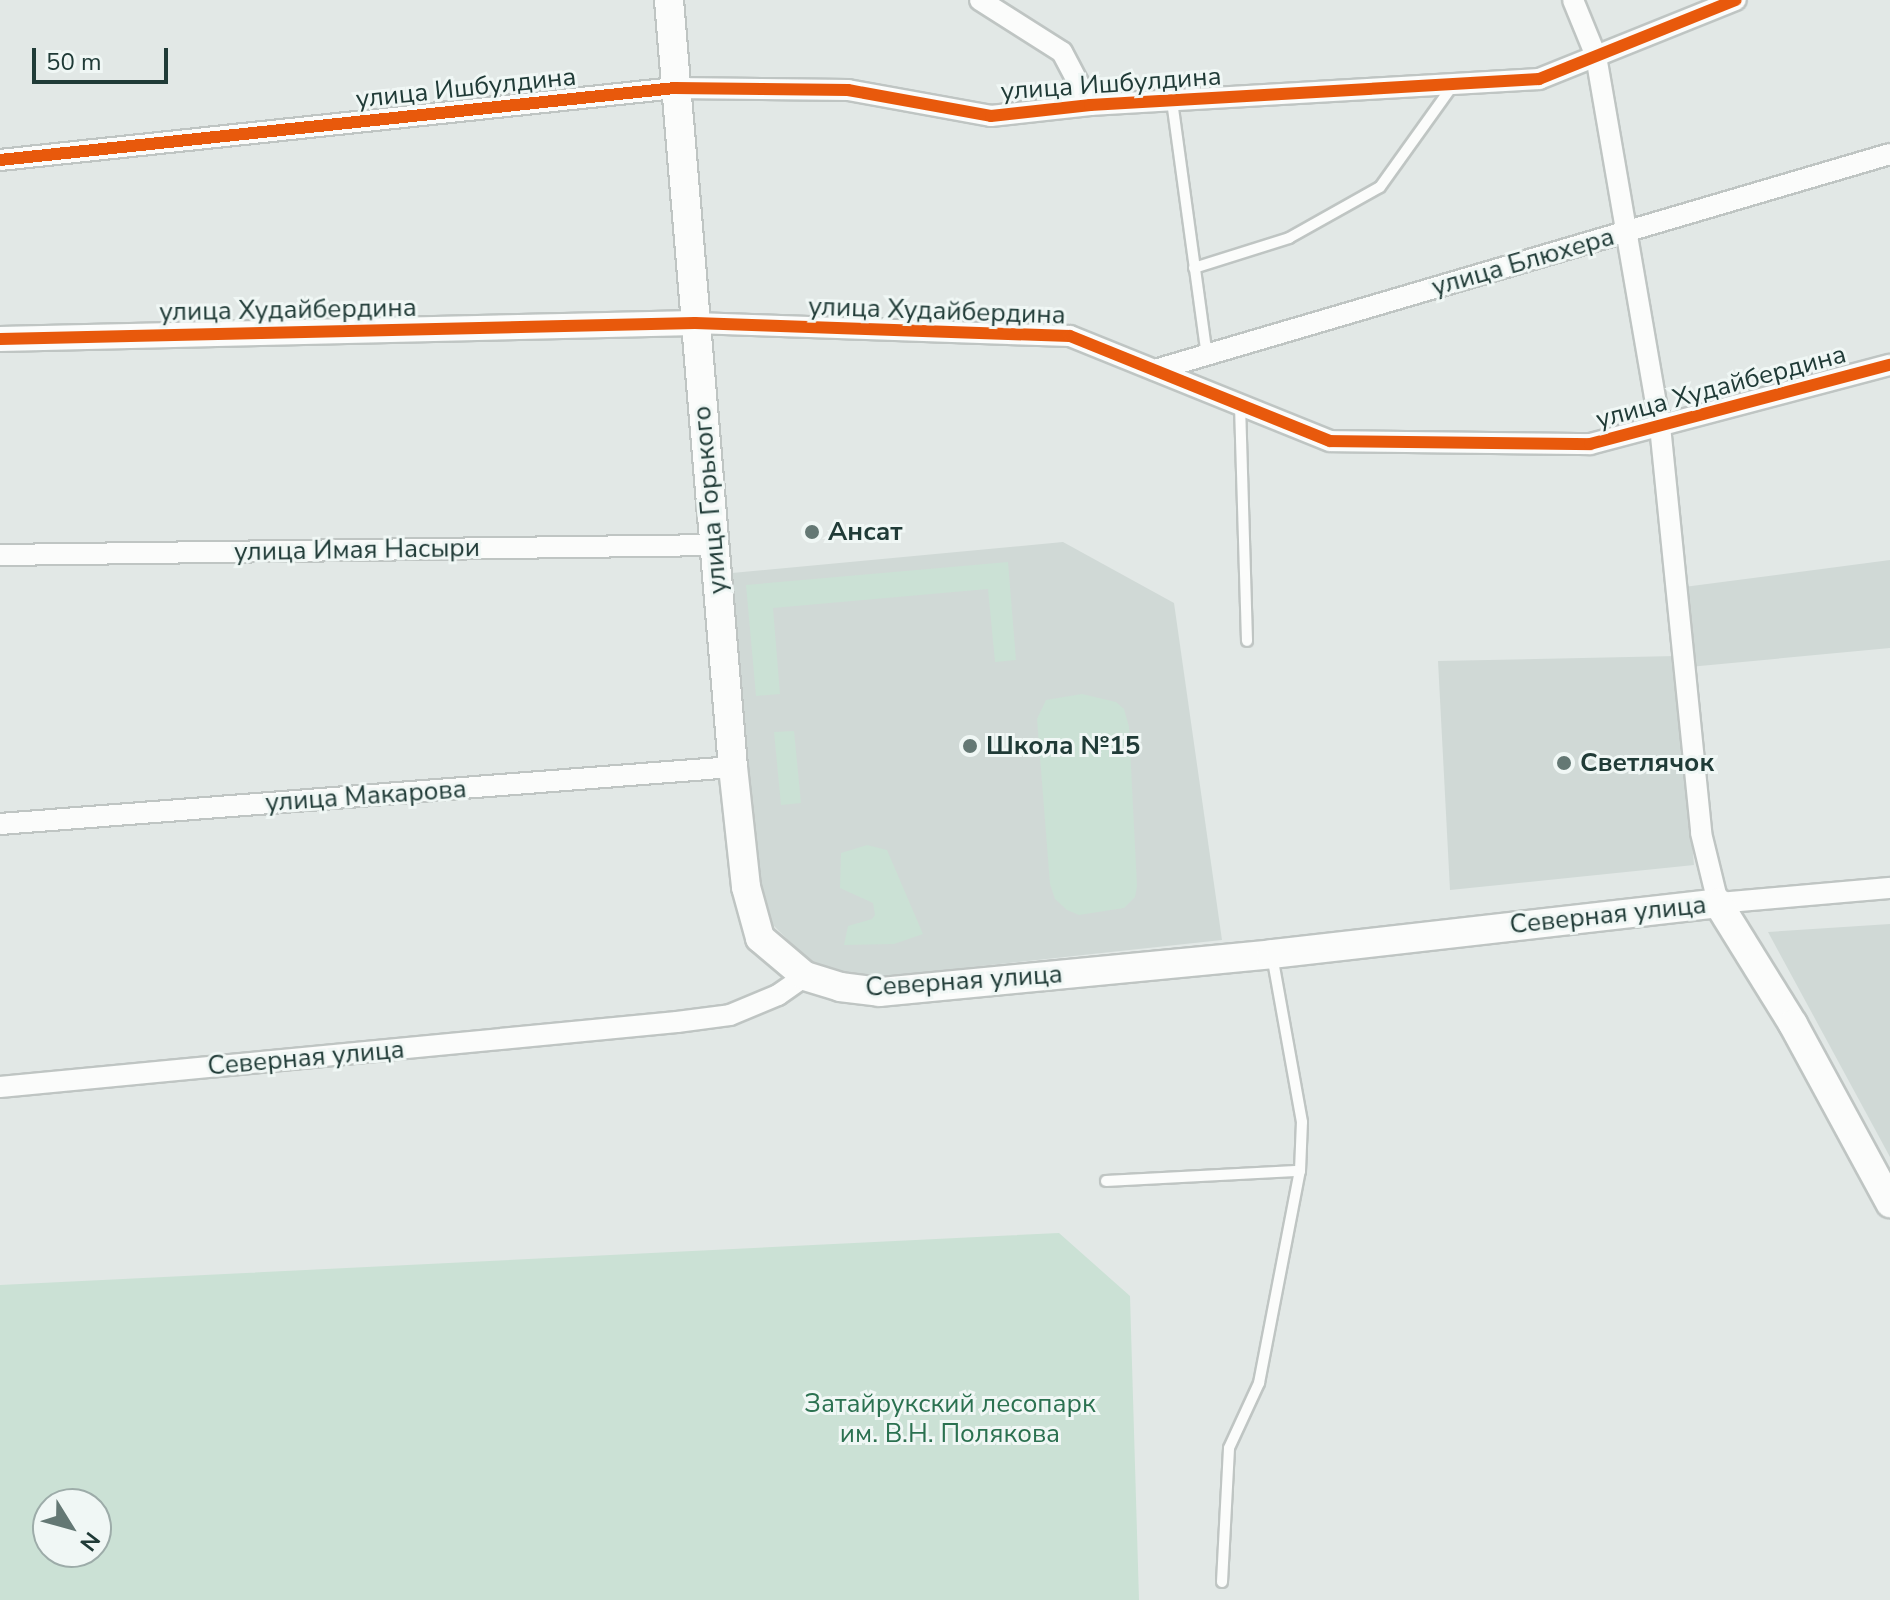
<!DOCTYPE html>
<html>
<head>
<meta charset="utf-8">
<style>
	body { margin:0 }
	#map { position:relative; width:1890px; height:1600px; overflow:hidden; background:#e2e8e6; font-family:"Nunito Sans",sans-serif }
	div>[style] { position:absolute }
	.built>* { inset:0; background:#d0d9d6 }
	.green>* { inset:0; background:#cbe1d5 }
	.roads { filter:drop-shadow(2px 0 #bfc5c3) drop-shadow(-2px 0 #bfc5c3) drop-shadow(0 2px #bfc5c3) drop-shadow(0 -2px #bfc5c3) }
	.service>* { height:10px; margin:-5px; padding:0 5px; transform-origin:5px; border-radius:5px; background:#fbfcfb }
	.minor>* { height:20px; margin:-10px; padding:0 10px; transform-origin:10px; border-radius:10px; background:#fbfcfb }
	.tertiary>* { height:24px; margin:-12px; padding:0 12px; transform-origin:12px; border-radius:12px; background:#fbfcfb }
	.secondary>* { height:28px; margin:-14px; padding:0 14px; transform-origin:14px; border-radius:14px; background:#fbfcfb }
	.cycleway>* { height:12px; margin:-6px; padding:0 6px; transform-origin:6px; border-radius:6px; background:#e8590c }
	.dots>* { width:22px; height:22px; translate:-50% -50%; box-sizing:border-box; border:4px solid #f0f7f5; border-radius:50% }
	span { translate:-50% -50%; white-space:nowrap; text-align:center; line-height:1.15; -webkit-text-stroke:6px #f0f7f5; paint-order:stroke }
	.street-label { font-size:26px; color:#203b37 }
	.poi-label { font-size:26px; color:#203b37; font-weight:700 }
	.left { translate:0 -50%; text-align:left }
	.park-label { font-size:26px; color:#2b7150 }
	.north { position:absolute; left:32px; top:1488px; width:80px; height:80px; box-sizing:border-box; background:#f0f7f5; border:2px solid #9daca9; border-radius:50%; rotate:127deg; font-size:22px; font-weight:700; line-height:32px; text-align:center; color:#203b37 }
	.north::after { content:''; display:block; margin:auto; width:28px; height:36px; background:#647874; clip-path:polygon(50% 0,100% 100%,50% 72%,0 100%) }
	.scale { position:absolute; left:32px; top:48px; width:136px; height:36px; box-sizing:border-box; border:4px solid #203b37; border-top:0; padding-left:10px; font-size:24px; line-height:28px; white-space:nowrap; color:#203b37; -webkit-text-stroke:6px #f0f7f5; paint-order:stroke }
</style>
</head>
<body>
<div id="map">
	<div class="built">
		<i style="clip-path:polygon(1063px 542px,1174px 603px,1222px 940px,861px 979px,810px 962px,771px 923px,756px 889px,732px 573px)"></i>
		<i style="clip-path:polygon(1890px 560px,1890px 648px,1689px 667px,1684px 587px)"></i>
		<i style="clip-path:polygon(1676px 656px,1694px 865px,1450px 890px,1438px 661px)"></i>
		<i style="clip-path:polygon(1890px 924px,1890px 1157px,1768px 932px)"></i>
	</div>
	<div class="green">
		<i style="clip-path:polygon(1008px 562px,1016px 660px,995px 662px,988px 589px,773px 608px,780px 694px,756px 696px,746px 585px)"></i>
		<i style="clip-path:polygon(1082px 694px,1116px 702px,1124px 709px,1129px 727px,1137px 886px,1135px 897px,1124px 908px,1079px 915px,1067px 910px,1055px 899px,1050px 884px,1037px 719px,1046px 700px)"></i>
		<i style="clip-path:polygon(794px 731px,801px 803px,781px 805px,774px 732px)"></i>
		<i style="clip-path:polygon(867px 845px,887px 850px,923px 934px,894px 944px,844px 945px,848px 926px,872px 919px,875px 915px,873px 903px,840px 888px,841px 853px)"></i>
		<i style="clip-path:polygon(evenodd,1059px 1233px,1130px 1296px,1139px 1600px,0 1600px,0 1285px,1059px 1233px,48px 1504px,96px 1504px,96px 1552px,48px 1552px,48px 1504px)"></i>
	</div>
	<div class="roads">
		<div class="service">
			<i style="left:1172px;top:101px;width:256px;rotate:82.2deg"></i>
			<i style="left:1194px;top:268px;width:100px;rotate:-17.5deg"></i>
			<i style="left:1289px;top:238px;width:104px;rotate:-29.3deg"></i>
			<i style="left:1380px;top:187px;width:125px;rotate:-54.4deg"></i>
			<i style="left:1240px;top:405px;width:236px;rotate:88.3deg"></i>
			<i style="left:1106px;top:1181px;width:194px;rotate:-3deg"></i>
			<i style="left:1222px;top:1582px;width:134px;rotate:-87deg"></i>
			<i style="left:1229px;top:1448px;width:72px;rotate:-65.2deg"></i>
			<i style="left:1259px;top:1383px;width:216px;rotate:-79.1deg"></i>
			<i style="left:1300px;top:1171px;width:49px;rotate:-87.7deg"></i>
			<i style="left:1302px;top:1122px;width:169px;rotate:-100.2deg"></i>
		</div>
		<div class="minor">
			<i style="left:980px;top:0;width:97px;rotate:32.4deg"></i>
			<i style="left:1062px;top:52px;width:60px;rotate:62.2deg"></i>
			<i style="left:1573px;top:0;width:61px;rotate:67.7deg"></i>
			<i style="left:1596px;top:56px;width:375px;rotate:80.2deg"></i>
			<i style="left:1660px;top:426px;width:409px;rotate:84.2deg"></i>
			<i style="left:1701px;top:833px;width:72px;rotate:76.3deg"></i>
			<i style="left:1718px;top:903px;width:173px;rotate:-5deg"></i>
			<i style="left:0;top:160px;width:679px;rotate:-6.09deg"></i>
			<i style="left:675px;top:88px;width:173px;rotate:0.7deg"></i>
			<i style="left:848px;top:90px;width:145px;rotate:10.3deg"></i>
			<i style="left:991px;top:116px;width:100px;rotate:-6.3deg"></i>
			<i style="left:1090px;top:105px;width:450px;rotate:-3.3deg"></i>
			<i style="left:1539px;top:79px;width:212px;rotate:-21.9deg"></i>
			<i style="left:695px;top:323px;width:375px;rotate:2deg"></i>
			<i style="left:1070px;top:336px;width:280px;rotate:22deg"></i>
			<i style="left:1330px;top:441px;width:260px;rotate:0.7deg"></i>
			<i style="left:1590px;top:444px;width:310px;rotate:-14.8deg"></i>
			<i style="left:1155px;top:370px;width:766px;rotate:-16.38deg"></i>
			<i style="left:0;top:555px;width:715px;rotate:-0.8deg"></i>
			<i style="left:0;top:824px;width:735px;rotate:-4.45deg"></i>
			<i style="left:0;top:1087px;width:680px;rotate:-5.48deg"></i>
			<i style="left:677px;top:1022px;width:53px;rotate:-7.5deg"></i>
			<i style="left:730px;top:1015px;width:52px;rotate:-22.6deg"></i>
			<i style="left:778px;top:995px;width:33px;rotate:-35deg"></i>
		</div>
		<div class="tertiary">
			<i style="left:0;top:339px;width:695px;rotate:-1.32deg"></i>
		</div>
		<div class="secondary">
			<i style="left:669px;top:0;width:770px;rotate:85.23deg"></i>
			<i style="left:733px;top:767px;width:121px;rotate:83.8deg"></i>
			<i style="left:746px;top:887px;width:53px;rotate:74.6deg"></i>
			<i style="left:760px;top:938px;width:59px;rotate:40.2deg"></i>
			<i style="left:805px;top:976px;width:37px;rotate:17deg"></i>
			<i style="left:840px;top:987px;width:40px;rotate:7.1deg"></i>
			<i style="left:880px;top:992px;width:394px;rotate:-5.5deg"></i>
			<i style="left:1272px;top:954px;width:449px;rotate:-6.5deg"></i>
			<i style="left:1718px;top:903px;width:142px;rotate:58.2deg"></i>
			<i style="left:1793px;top:1024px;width:204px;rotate:61.5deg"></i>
		</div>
	</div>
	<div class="cycleway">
		<i style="left:0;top:160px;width:679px;rotate:-6.09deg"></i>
		<i style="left:675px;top:88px;width:173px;rotate:0.7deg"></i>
		<i style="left:848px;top:90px;width:145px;rotate:10.3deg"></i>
		<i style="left:991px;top:116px;width:100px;rotate:-6.3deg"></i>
		<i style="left:1090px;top:105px;width:450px;rotate:-3.3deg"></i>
		<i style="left:1539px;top:79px;width:212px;rotate:-21.9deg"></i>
		<i style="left:0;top:339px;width:695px;rotate:-1.32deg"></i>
		<i style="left:695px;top:323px;width:375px;rotate:2deg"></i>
		<i style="left:1070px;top:336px;width:280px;rotate:22deg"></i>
		<i style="left:1330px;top:441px;width:260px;rotate:0.7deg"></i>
		<i style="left:1590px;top:444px;width:310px;rotate:-14.8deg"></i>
	</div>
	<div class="dots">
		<i style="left:812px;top:532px;background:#647874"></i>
		<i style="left:970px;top:746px;background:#647874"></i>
		<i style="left:1564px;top:763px;background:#647874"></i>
	</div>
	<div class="street-label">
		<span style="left:1111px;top:84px;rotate:-4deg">улица Ишбулдина</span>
		<span style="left:466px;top:88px;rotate:-6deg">улица Ишбулдина</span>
		<span style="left:1523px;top:262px;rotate:-16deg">улица Блюхера</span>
		<span style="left:288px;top:310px;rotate:-1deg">улица Худайбердина</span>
		<span style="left:937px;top:311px;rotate:2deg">улица Худайбердина</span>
		<span style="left:1721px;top:387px;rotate:-15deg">улица Худайбердина</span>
		<span style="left:710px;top:500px;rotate:-95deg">улица Горького</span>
		<span style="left:357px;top:550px;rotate:-1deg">улица Имая Насыри</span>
		<span style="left:366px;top:796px;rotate:-4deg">улица Макарова</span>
		<span style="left:1608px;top:915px;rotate:-6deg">Северная улица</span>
		<span style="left:964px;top:981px;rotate:-4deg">Северная улица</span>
		<span style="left:306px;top:1058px;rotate:-5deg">Северная улица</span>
	</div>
	<div class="poi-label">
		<span class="left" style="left:828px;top:532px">Ансат</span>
		<span class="left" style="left:986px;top:746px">Школа №15</span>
		<span class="left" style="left:1580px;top:763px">Светлячок</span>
	</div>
	<div class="park-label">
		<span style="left:950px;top:1419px">Затайрукский лесопарк<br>им. В.Н. Полякова</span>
	</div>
	<div class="north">N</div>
	<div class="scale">50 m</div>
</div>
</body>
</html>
